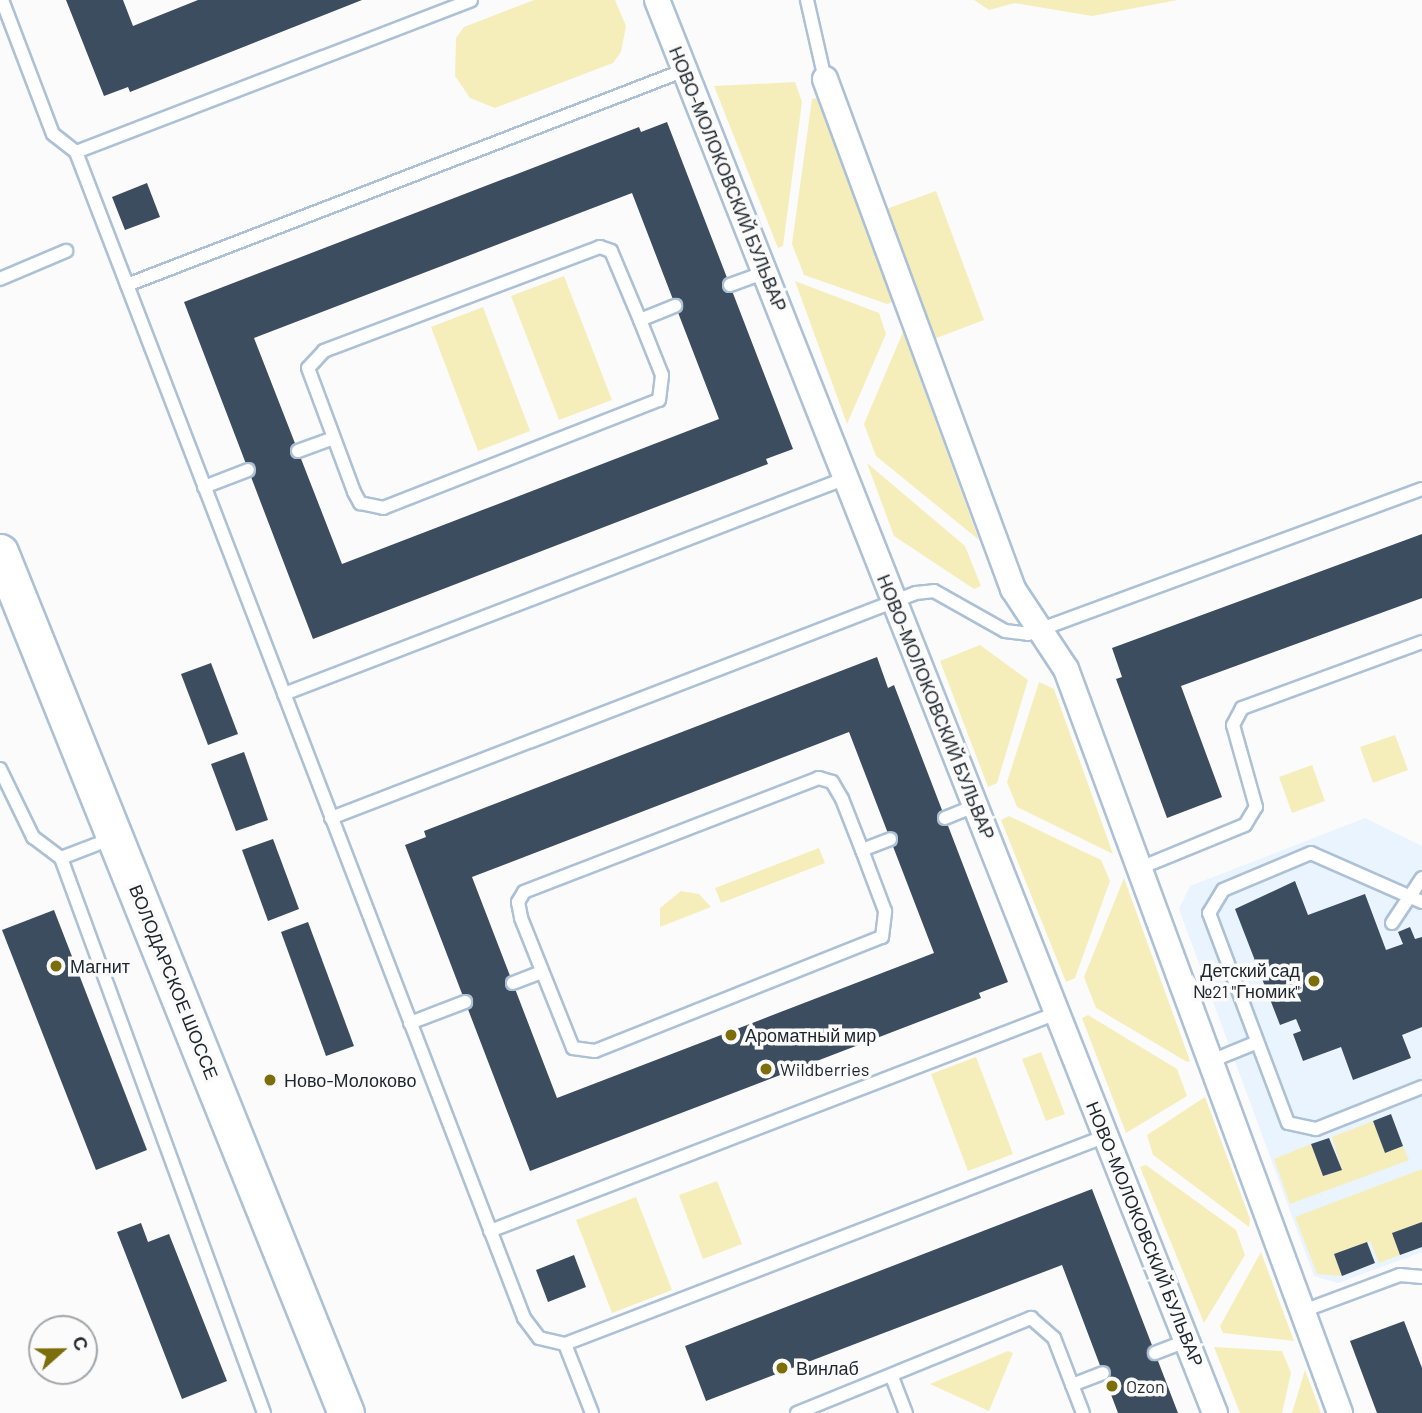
<!DOCTYPE html>
<html>
<head>
<meta charset="utf-8">
<style>
	body { margin:0 }
	#map { position:relative; width:1422px; height:1413px; overflow:hidden; background:#fbfbfb; font-family:Barlow,sans-serif }
	div>[style] { position:absolute }
	.built>* { inset:0; background:#e9f4fe }
	.green>* { inset:0; background:#f5eebb }
	.building>* { inset:0; background:#3b4d5e }
	.roads { filter:drop-shadow(2px 0 #acc1d5) drop-shadow(-2px 0 #acc1d5) drop-shadow(0 2px #acc1d5) drop-shadow(0 -2px #acc1d5) }
	.service>* { height:12px; margin:-6px; padding:0 6px; transform-origin:6px; border-radius:6px; background:#fff }
	.minor>* { height:24px; margin:-12px; padding:0 12px; transform-origin:12px; border-radius:12px; background:#fff }
	.secondary>* { height:35px; margin:-17.5px; padding:0 17.5px; transform-origin:17.5px; border-radius:17.5px; background:#fff }
	.dots>* { width:19px; height:19px; translate:-50% -50%; box-sizing:border-box; border:4px solid #fbfbfb; border-radius:50% }
	span { translate:-50% -50%; white-space:nowrap; text-align:center; line-height:1.15; -webkit-text-stroke:7px #fbfbfb; paint-order:stroke }
	.street-label { font-size:18px; color:#1e262d }
	.poi-label { font-size:18px; color:#1e262d }
	.left { translate:0 -50%; text-align:left }
	.right { translate:-100% -50%; text-align:right }
	.north { position:absolute; left:28px; top:1315px; width:70px; height:70px; box-sizing:border-box; background:#fbfbfb; border:2px solid #a3a6a9; border-radius:50%; rotate:69deg; font-size:19px; font-weight:700; line-height:28px; text-align:center; color:#1e262d }
	.north::after { content:''; display:block; margin:auto; width:24px; height:32px; background:#7c6e0b; clip-path:polygon(50% 0,100% 100%,50% 72%,0 100%) }
</style>
</head>
<body>
<div id="map">
	<div class="built">
		<i style="clip-path:polygon(1365px 818px,1422px 846px,1422px 1252px,1338px 1283px,1314px 1276px,1179px 909px,1190px 886px)"></i>
	</div>
	<div class="green">
		<i style="clip-path:polygon(534px 0,615px 0,626px 26px,621px 52px,613px 63px,495px 108px,470px 98px,455px 76px,456px 38px,464px 27px)"></i>
		<i style="clip-path:polygon(974px 0,1178px 0,1092px 16px,1015px 3px,989px 10px)"></i>
		<i style="clip-path:polygon(795px 82px,802px 102px,783px 246px,778px 248px,714px 86px)"></i>
		<i style="clip-path:polygon(819px 97px,893px 302px,887px 304px,804px 275px,792px 244px,812px 99px)"></i>
		<i style="clip-path:polygon(936px 191px,984px 320px,934px 339px,886px 209px)"></i>
		<i style="clip-path:polygon(564px 276px,612px 400px,559px 420px,511px 296px)"></i>
		<i style="clip-path:polygon(795px 281px,879px 313px,886px 334px,847px 424px)"></i>
		<i style="clip-path:polygon(483px 307px,530px 431px,478px 451px,431px 327px)"></i>
		<i style="clip-path:polygon(903px 332px,979px 540px,876px 456px,864px 424px)"></i>
		<i style="clip-path:polygon(867px 463px,965px 546px,981px 586px,974px 589px,894px 536px)"></i>
		<i style="clip-path:polygon(980px 645px,1028px 680px,997px 783px,988px 787px,940px 661px)"></i>
		<i style="clip-path:polygon(1039px 682px,1054px 689px,1113px 854px,1017px 807px,1007px 782px)"></i>
		<i style="clip-path:polygon(1395px 735px,1408px 770px,1373px 783px,1360px 747px)"></i>
		<i style="clip-path:polygon(1312px 765px,1325px 801px,1292px 813px,1279px 777px)"></i>
		<i style="clip-path:polygon(1009px 816px,1101px 860px,1110px 881px,1075px 978px,1066px 982px,1001px 820px)"></i>
		<i style="clip-path:polygon(819px 848px,825px 863px,721px 903px,715px 888px)"></i>
		<i style="clip-path:polygon(1124px 878px,1190px 1061px,1187px 1062px,1096px 1008px,1084px 977px)"></i>
		<i style="clip-path:polygon(681px 891px,699px 894px,711px 907px,660px 927px,660px 908px)"></i>
		<i style="clip-path:polygon(1088px 1015px,1177px 1069px,1187px 1096px,1126px 1133px,1082px 1018px)"></i>
		<i style="clip-path:polygon(1041px 1052px,1065px 1114px,1046px 1121px,1022px 1059px)"></i>
		<i style="clip-path:polygon(976px 1057px,1013px 1154px,968px 1171px,931px 1074px)"></i>
		<i style="clip-path:polygon(1205px 1097px,1250px 1219px,1249px 1227px,1153px 1155px,1147px 1135px)"></i>
		<i style="clip-path:polygon(1373px 1121px,1385px 1153px,1403px 1146px,1409px 1160px,1290px 1204px,1274px 1159px,1311px 1144px,1323px 1176px,1342px 1170px,1332px 1137px)"></i>
		<i style="clip-path:polygon(1146px 1165px,1236px 1230px,1245px 1255px,1204px 1323px,1140px 1167px)"></i>
		<i style="clip-path:polygon(1422px 1169px,1422px 1222px,1393px 1233px,1400px 1255px,1379px 1263px,1370px 1241px,1334px 1254px,1342px 1276px,1317px 1274px,1295px 1217px)"></i>
		<i style="clip-path:polygon(717px 1181px,742px 1244px,703px 1259px,679px 1195px)"></i>
		<i style="clip-path:polygon(636px 1197px,672px 1290px,612px 1313px,576px 1220px)"></i>
		<i style="clip-path:polygon(1261px 1252px,1294px 1341px,1223px 1333px,1220px 1326px)"></i>
		<i style="clip-path:polygon(1214px 1347px,1282px 1351px,1291px 1373px,1282px 1413px,1240px 1413px)"></i>
		<i style="clip-path:polygon(1008px 1351px,1013px 1353px,989px 1411px,930px 1384px)"></i>
		<i style="clip-path:polygon(1305px 1370px,1321px 1413px,1292px 1413px)"></i>
	</div>
	<div class="building">
		<i style="clip-path:polygon(66px 0,123px 0,133px 26px,198px 0,362px 0,130px 92px,128px 87px,104px 96px)"></i>
		<i style="clip-path:polygon(evenodd,667px 122px,793px 449px,766px 459px,768px 464px,313px 639px,184px 302px,639px 127px,641px 132px,667px 122px,632px 193px,719px 419px,342px 564px,254px 338px,632px 193px)"></i>
		<i style="clip-path:polygon(147px 183px,160px 217px,125px 230px,112px 197px)"></i>
		<i style="clip-path:polygon(1422px 534px,1422px 598px,1181px 686px,1222px 797px,1167px 818px,1116px 679px,1122px 677px,1112px 648px)"></i>
		<i style="clip-path:polygon(evenodd,877px 657px,888px 688px,894px 685px,1008px 982px,979px 993px,981px 998px,530px 1171px,405px 845px,426px 837px,424px 831px,877px 657px,849px 732px,934px 953px,557px 1098px,472px 877px,849px 732px)"></i>
		<i style="clip-path:polygon(211px 663px,238px 734px,208px 745px,181px 674px)"></i>
		<i style="clip-path:polygon(244px 752px,268px 820px,236px 831px,211px 764px)"></i>
		<i style="clip-path:polygon(273px 839px,299px 909px,268px 921px,242px 850px)"></i>
		<i style="clip-path:polygon(1295px 881px,1308px 915px,1365px 894px,1386px 950px,1403px 944px,1398px 932px,1410px 927px,1415px 939px,1422px 937px,1422px 1027px,1402px 1035px,1411px 1058px,1353px 1080px,1341px 1047px,1303px 1061px,1293px 1034px,1301px 1031px,1296px 1019px,1280px 1025px,1235px 909px)"></i>
		<i style="clip-path:polygon(54px 910px,147px 1150px,96px 1170px,2px 930px)"></i>
		<i style="clip-path:polygon(308px 922px,354px 1046px,326px 1056px,281px 932px)"></i>
		<i style="clip-path:polygon(1391px 1114px,1403px 1146px,1385px 1153px,1373px 1121px)"></i>
		<i style="clip-path:polygon(1329px 1138px,1342px 1170px,1323px 1176px,1311px 1144px)"></i>
		<i style="clip-path:polygon(1092px 1189px,1178px 1413px,1118px 1413px,1062px 1265px,706px 1401px,685px 1346px)"></i>
		<i style="clip-path:polygon(1422px 1222px,1422px 1247px,1400px 1255px,1392px 1233px)"></i>
		<i style="clip-path:polygon(141px 1223px,148px 1242px,169px 1234px,227px 1381px,182px 1399px,117px 1232px)"></i>
		<i style="clip-path:polygon(1367px 1242px,1375px 1263px,1342px 1276px,1334px 1254px)"></i>
		<i style="clip-path:polygon(574px 1255px,586px 1287px,548px 1302px,536px 1270px)"></i>
		<i style="clip-path:polygon(1404px 1321px,1422px 1368px,1422px 1413px,1377px 1413px,1350px 1341px)"></i>
	</div>
	<div class="roads">
		<div class="service">
			<i style="left:2px;top:0;width:143px;rotate:69.2deg"></i>
			<i style="left:53px;top:134px;width:29px;rotate:38deg"></i>
			<i style="left:76px;top:152px;width:1249px;rotate:68.98deg"></i>
			<i style="left:524px;top:1318px;width:25px;rotate:53deg"></i>
			<i style="left:539px;top:1338px;width:27px;rotate:13deg"></i>
			<i style="left:807px;top:0;width:81px;rotate:77.2deg"></i>
			<i style="left:76px;top:152px;width:423px;rotate:-21deg"></i>
			<i style="left:0;top:279px;width:72px;rotate:-23deg"></i>
			<i style="left:127px;top:285px;width:598px;rotate:-21.07deg"></i>
			<i style="left:730px;top:285px;width:37px;rotate:-20deg"></i>
			<i style="left:640px;top:320px;width:75px;rotate:-112.8deg"></i>
			<i style="left:611px;top:251px;width:12px;rotate:-160deg"></i>
			<i style="left:600px;top:247px;width:295px;rotate:159.4deg"></i>
			<i style="left:324px;top:351px;width:23px;rotate:133deg"></i>
			<i style="left:308px;top:368px;width:132px;rotate:69.6deg"></i>
			<i style="left:354px;top:492px;width:13px;rotate:61deg"></i>
			<i style="left:360px;top:503px;width:24px;rotate:12deg"></i>
			<i style="left:383px;top:508px;width:296px;rotate:-21.4deg"></i>
			<i style="left:659px;top:400px;width:25px;rotate:-83deg"></i>
			<i style="left:662px;top:375px;width:59px;rotate:-111.8deg"></i>
			<i style="left:640px;top:320px;width:38px;rotate:-22deg"></i>
			<i style="left:298px;top:451px;width:37px;rotate:-20deg"></i>
			<i style="left:204px;top:487px;width:47px;rotate:-21.1deg"></i>
			<i style="left:284px;top:694px;width:602px;rotate:-21.02deg"></i>
			<i style="left:0;top:769px;width:76px;rotate:64.1deg"></i>
			<i style="left:33px;top:837px;width:35px;rotate:37deg"></i>
			<i style="left:331px;top:818px;width:627px;rotate:-21.04deg"></i>
			<i style="left:916px;top:593px;width:18px;rotate:-6deg"></i>
			<i style="left:934px;top:591px;width:81px;rotate:29.4deg"></i>
			<i style="left:1005px;top:631px;width:23px;rotate:7deg"></i>
			<i style="left:1028px;top:634px;width:420px;rotate:-20.2deg"></i>
			<i style="left:945px;top:818px;width:32px;rotate:-22deg"></i>
			<i style="left:113px;top:838px;width:56px;rotate:159deg"></i>
			<i style="left:61px;top:858px;width:591px;rotate:69.91deg"></i>
			<i style="left:862px;top:850px;width:55px;rotate:-111.4deg"></i>
			<i style="left:842px;top:799px;width:20px;rotate:-120deg"></i>
			<i style="left:832px;top:782px;width:14px;rotate:-163deg"></i>
			<i style="left:819px;top:778px;width:316px;rotate:158.9deg"></i>
			<i style="left:524px;top:892px;width:12px;rotate:121deg"></i>
			<i style="left:518px;top:902px;width:16px;rotate:79deg"></i>
			<i style="left:521px;top:918px;width:140px;rotate:68.2deg"></i>
			<i style="left:573px;top:1048px;width:22px;rotate:8deg"></i>
			<i style="left:595px;top:1051px;width:309px;rotate:-21.7deg"></i>
			<i style="left:882px;top:937px;width:26px;rotate:-83deg"></i>
			<i style="left:885px;top:911px;width:65px;rotate:-110.7deg"></i>
			<i style="left:862px;top:850px;width:30px;rotate:-21deg"></i>
			<i style="left:1140px;top:868px;width:113px;rotate:-22.3deg"></i>
			<i style="left:1245px;top:825px;width:21px;rotate:-59deg"></i>
			<i style="left:1256px;top:807px;width:85px;rotate:-105.7deg"></i>
			<i style="left:1233px;top:725px;width:19px;rotate:-62deg"></i>
			<i style="left:1242px;top:708px;width:192px;rotate:-20.1deg"></i>
			<i style="left:1422px;top:902px;width:121px;rotate:-156.2deg"></i>
			<i style="left:1311px;top:853px;width:95px;rotate:157.2deg"></i>
			<i style="left:1223px;top:890px;width:27px;rotate:121deg"></i>
			<i style="left:1209px;top:913px;width:224px;rotate:69.4deg"></i>
			<i style="left:1288px;top:1123px;width:29px;rotate:12deg"></i>
			<i style="left:1316px;top:1129px;width:114px;rotate:-21.6deg"></i>
			<i style="left:1392px;top:923px;width:54px;rotate:-56.3deg"></i>
			<i style="left:513px;top:983px;width:31px;rotate:-21deg"></i>
			<i style="left:410px;top:1023px;width:59px;rotate:-20.9deg"></i>
			<i style="left:1211px;top:1061px;width:48px;rotate:-22.2deg"></i>
			<i style="left:490px;top:1231px;width:607px;rotate:-21.03deg"></i>
			<i style="left:1303px;top:1311px;width:103px;rotate:-20.4deg"></i>
			<i style="left:1400px;top:1275px;width:22px;rotate:5deg"></i>
			<i style="left:1155px;top:1353px;width:34px;rotate:-21deg"></i>
			<i style="left:892px;top:1377px;width:39px;rotate:69deg"></i>
			<i style="left:1072px;top:1385px;width:33px;rotate:-21deg"></i>
			<i style="left:592px;top:1413px;width:74px;rotate:-111.4deg"></i>
			<i style="left:565px;top:1344px;width:580px;rotate:-21.03deg"></i>
			<i style="left:797px;top:1413px;width:253px;rotate:-22.1deg"></i>
			<i style="left:1031px;top:1318px;width:30px;rotate:41deg"></i>
			<i style="left:1054px;top:1338px;width:80px;rotate:68.9deg"></i>
		</div>
		<div class="minor">
			<i style="left:657px;top:0;width:1519px;rotate:68.45deg"></i>
			<i style="left:825px;top:79px;width:544px;rotate:69.76deg"></i>
			<i style="left:1013px;top:589px;width:96px;rotate:56.5deg"></i>
			<i style="left:1066px;top:669px;width:793px;rotate:69.78deg"></i>
		</div>
		<div class="secondary">
			<i style="left:0;top:552px;width:928px;rotate:68.11deg"></i>
		</div>
	</div>
	<div class="dots">
		<i style="left:56px;top:966px;background:#7c6e0b"></i>
		<i style="left:1314px;top:981px;background:#7c6e0b"></i>
		<i style="left:731px;top:1035px;background:#7c6e0b"></i>
		<i style="left:766px;top:1069px;background:#7c6e0b"></i>
		<i style="left:270px;top:1080px;background:#7c6e0b"></i>
		<i style="left:782px;top:1368px;background:#7c6e0b"></i>
		<i style="left:1112px;top:1386px;background:#7c6e0b"></i>
	</div>
	<div class="street-label">
		<span style="left:728px;top:179px;rotate:68deg">НОВО-МОЛОКОВСКИЙ БУЛЬВАР</span>
		<span style="left:936px;top:707px;rotate:68deg">НОВО-МОЛОКОВСКИЙ БУЛЬВАР</span>
		<span style="left:174px;top:982px;rotate:68deg">ВОЛОДАРСКОЕ ШОССЕ</span>
		<span style="left:1145px;top:1234px;rotate:68deg">НОВО-МОЛОКОВСКИЙ БУЛЬВАР</span>
	</div>
	<div class="poi-label">
		<span class="left" style="left:70px;top:966px">Магнит</span>
		<span class="right" style="left:1300px;top:981px">Детский сад<br>№21 "Гномик"</span>
		<span class="left" style="left:745px;top:1035px">Ароматный мир</span>
		<span class="left" style="left:780px;top:1069px">Wildberries</span>
		<span class="left" style="left:284px;top:1080px">Ново-Молоково</span>
		<span class="left" style="left:796px;top:1368px">Винлаб</span>
		<span class="left" style="left:1126px;top:1386px">Ozon</span>
	</div>
	<div class="north">С</div>
</div>
</body>
</html>
